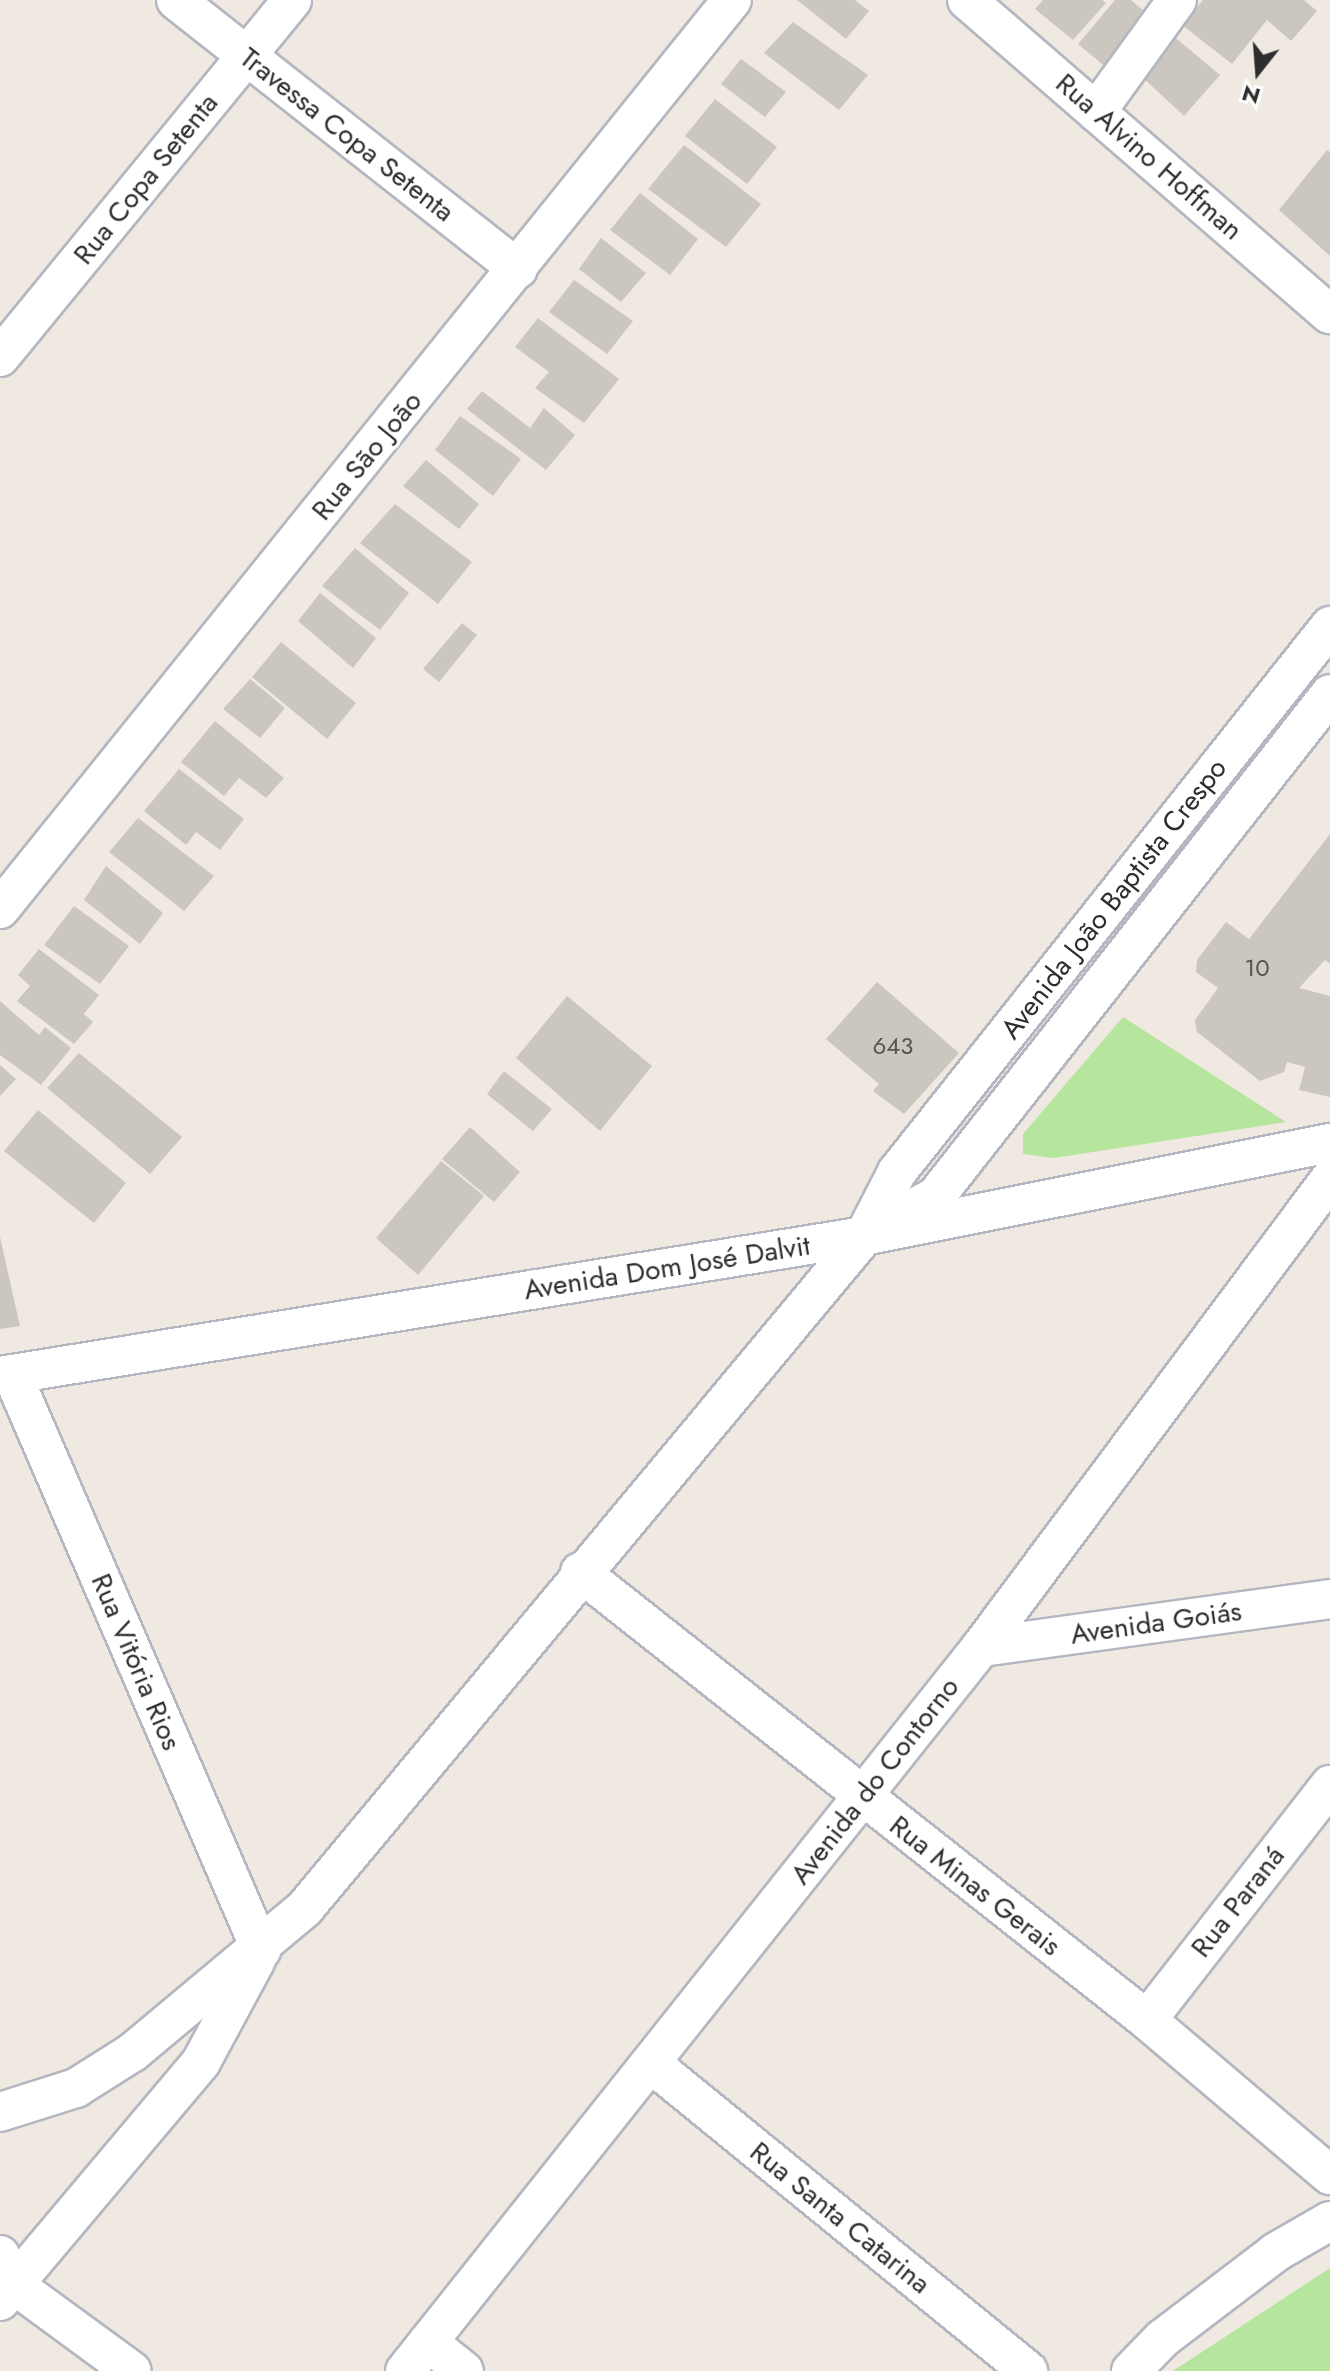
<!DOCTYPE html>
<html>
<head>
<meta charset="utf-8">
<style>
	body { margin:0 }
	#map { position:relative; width:1330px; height:2371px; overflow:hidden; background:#efe9e1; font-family:Jost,sans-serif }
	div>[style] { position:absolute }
	.green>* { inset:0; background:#b6e59e }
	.building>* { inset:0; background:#cbc7bf }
	.roads { filter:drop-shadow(2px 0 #b4b7c1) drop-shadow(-2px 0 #b4b7c1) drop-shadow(0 2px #b4b7c1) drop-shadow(0 -2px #b4b7c1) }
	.minor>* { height:38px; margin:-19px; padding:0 19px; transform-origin:19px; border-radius:19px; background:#fff }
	span { translate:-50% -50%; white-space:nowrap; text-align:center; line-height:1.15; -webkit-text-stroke:7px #fff; paint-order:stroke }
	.number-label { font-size:24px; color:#555452 }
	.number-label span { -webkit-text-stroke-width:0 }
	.street-label { font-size:28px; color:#2e2e2e }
	.north { position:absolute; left:1218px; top:32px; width:80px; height:80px; -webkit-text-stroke:6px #fff; paint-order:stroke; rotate:197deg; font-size:22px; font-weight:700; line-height:32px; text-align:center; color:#2e2e2e }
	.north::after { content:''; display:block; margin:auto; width:28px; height:36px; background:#2e2e2e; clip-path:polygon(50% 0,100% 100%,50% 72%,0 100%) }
</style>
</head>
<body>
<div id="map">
	<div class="green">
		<i style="clip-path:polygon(1123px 1017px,1286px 1122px,1054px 1158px,1023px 1154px,1023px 1134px)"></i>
		<i style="clip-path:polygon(1330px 2268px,1330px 2371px,1173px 2371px)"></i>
	</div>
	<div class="building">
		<i style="clip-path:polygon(797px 0,855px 0,869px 11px,846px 39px)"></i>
		<i style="clip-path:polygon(1043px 0,1102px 0,1106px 3px,1073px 40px,1035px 9px)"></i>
		<i style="clip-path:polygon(1115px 0,1131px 0,1151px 17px,1108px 69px,1078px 44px)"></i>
		<i style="clip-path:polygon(1203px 0,1304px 0,1317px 11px,1291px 41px,1267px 20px,1232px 64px,1182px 25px)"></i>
		<i style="clip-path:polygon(793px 22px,868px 75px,839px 110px,764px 53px)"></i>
		<i style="clip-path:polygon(1171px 34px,1220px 75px,1184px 116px,1140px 75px)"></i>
		<i style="clip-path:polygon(741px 59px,786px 92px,765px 117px,721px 84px)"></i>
		<i style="clip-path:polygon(715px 99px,777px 147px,747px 184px,685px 136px)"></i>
		<i style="clip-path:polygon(684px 145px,761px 204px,726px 247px,648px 189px)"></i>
		<i style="clip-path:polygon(1327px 150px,1330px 152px,1330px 256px,1279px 210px)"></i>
		<i style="clip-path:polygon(640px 193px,698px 239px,670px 275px,610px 230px)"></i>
		<i style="clip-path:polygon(601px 238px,646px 273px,621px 302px,579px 269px)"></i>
		<i style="clip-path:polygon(574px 280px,633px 321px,607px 354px,549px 312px)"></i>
		<i style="clip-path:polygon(538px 318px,619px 379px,584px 423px,535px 388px,549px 372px,515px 347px)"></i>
		<i style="clip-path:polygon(482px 391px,530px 428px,544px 408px,575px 435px,546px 470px,467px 409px)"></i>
		<i style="clip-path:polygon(460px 416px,521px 459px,493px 496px,435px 450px)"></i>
		<i style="clip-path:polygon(426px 460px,479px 504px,459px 529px,403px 486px)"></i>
		<i style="clip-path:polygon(395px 504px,472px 562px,438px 604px,360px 543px)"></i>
		<i style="clip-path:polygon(355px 548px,409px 593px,380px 630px,322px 586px)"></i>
		<i style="clip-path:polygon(320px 593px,376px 638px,353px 668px,298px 621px)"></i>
		<i style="clip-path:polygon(462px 623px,477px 635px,439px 682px,423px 669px)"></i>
		<i style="clip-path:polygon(281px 642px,356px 703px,327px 739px,252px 677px)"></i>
		<i style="clip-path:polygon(250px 679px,285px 708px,260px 738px,223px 709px)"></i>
		<i style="clip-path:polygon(215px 721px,284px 778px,266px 798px,239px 778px,224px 796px,181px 762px)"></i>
		<i style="clip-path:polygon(179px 769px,244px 819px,220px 850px,196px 832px,186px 845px,144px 811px)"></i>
		<i style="clip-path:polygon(138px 818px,214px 876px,184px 911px,109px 852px)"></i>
		<i style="clip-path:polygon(1330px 834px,1330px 964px,1325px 960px,1299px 988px,1330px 996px,1330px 1097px,1299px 1090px,1305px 1067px,1287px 1062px,1284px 1072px,1260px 1081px,1197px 1032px,1195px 1020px,1218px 988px,1196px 972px,1197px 960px,1226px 922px,1249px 939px)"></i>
		<i style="clip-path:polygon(106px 866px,163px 913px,140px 944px,84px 900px)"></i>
		<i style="clip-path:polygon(74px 906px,129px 946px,100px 984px,44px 945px)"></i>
		<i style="clip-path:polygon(39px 949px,99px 995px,84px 1014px,93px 1022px,74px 1044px,17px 1001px,30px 986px,18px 975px)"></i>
		<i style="clip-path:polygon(877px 982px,959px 1053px,904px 1114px,873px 1091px,879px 1084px,826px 1039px)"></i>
		<i style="clip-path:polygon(567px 996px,652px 1066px,600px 1131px,516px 1058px)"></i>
		<i style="clip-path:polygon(0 1001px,39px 1035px,45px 1027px,71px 1048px,41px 1085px,0 1055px)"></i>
		<i style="clip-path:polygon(79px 1053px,182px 1137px,150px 1174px,47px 1088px)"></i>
		<i style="clip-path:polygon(0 1065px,16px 1079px,0 1096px)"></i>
		<i style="clip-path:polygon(504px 1071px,552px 1109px,533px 1131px,487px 1094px)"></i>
		<i style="clip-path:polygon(38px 1110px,126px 1183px,94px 1223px,4px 1151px)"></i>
		<i style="clip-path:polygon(470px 1127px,520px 1172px,494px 1202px,442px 1159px)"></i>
		<i style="clip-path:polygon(441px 1161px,484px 1196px,418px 1275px,376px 1238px)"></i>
		<i style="clip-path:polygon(0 1237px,20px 1326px,0 1329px)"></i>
	</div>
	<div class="roads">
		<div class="minor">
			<i style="left:176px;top:0;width:435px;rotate:38.2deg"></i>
			<i style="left:967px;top:0;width:480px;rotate:40.9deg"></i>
			<i style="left:1096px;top:112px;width:138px;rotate:-54.1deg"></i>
			<i style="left:0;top:357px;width:461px;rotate:-50.7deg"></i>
			<i style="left:0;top:909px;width:1167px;rotate:-51.16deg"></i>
			<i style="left:894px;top:1219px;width:48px;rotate:-28.7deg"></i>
			<i style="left:936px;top:1196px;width:638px;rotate:-51.87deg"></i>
			<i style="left:12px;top:1374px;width:628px;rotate:66.62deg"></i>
			<i style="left:0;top:1376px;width:875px;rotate:-9.2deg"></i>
			<i style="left:864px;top:1236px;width:475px;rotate:-11.3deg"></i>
			<i style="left:580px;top:1572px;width:723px;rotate:38.31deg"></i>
			<i style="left:1147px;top:2020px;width:240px;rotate:40.3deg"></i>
			<i style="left:981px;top:1647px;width:352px;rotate:-7.8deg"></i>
			<i style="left:1147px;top:2020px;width:298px;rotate:-52.1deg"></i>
			<i style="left:653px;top:2065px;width:484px;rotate:39.2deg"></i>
			<i style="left:0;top:2112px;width:80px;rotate:-17.5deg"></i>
			<i style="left:76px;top:2088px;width:67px;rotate:-32.3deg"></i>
			<i style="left:133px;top:2052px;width:224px;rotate:-39.9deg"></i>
			<i style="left:305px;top:1908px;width:874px;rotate:-50.24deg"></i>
			<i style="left:864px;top:1236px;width:72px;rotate:-62.7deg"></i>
			<i style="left:897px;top:1172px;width:697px;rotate:-51.58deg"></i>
			<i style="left:0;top:2255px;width:32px;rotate:66deg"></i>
			<i style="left:13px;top:2284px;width:147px;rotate:36.2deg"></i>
			<i style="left:0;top:2301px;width:312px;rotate:-49.9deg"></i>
			<i style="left:201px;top:2062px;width:116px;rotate:-61.7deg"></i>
			<i style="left:428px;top:2342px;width:46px;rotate:38.9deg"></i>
			<i style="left:405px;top:2371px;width:925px;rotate:-51.49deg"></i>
			<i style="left:981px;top:1647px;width:584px;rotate:-53.29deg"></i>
			<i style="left:1131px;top:2371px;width:45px;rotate:-45.9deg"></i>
			<i style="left:1162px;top:2339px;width:143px;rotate:-37.3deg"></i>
			<i style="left:1276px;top:2252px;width:62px;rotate:-29.9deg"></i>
		</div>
	</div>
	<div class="number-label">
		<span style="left:1257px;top:968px">10</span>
		<span style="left:893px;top:1046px">643</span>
	</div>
	<div class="street-label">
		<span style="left:347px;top:135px;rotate:38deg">Travessa Copa Setenta</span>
		<span style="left:1149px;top:157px;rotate:41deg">Rua Alvino Hoffman</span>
		<span style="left:146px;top:179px;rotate:-51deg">Rua Copa Setenta</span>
		<span style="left:367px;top:456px;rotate:-51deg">Rua São João</span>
		<span style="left:1114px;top:899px;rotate:-52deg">Avenida João Baptista Crespo</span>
		<span style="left:667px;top:1268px;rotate:-9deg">Avenida Dom José Dalvit</span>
		<span style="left:1156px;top:1623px;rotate:-8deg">Avenida Goiás</span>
		<span style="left:136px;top:1662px;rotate:67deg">Rua Vitória Rios</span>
		<span style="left:875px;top:1781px;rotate:-52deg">Avenida do Contorno</span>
		<span style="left:975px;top:1886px;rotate:38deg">Rua Minas Gerais</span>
		<span style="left:1238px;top:1902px;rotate:-52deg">Rua Paraná</span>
		<span style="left:840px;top:2218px;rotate:39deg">Rua Santa Catarina</span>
	</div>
	<div class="north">N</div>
</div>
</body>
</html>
